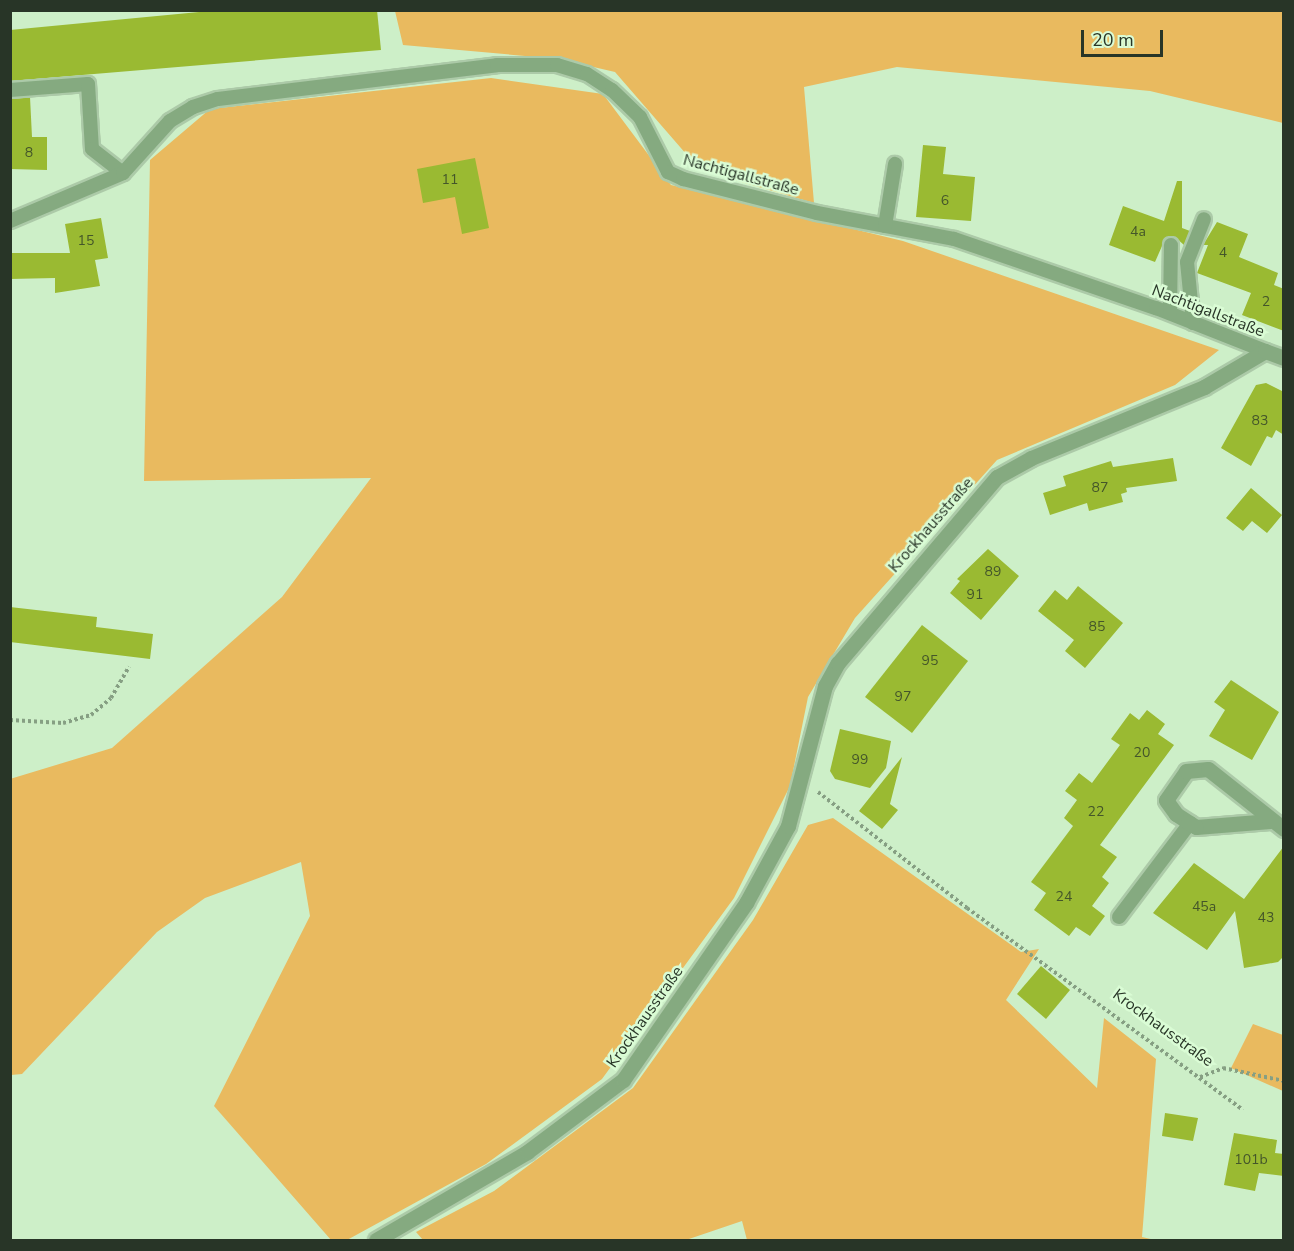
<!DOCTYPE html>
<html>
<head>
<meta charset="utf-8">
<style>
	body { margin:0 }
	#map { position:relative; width:1294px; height:1251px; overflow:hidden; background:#cdefc8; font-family:"Nunito Sans",sans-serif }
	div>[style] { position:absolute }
	.green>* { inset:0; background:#e9ba5f }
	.building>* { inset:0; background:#9aba32 }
	.path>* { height:4px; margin-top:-2px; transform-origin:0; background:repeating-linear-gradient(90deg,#869f83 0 3px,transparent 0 6px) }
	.roads { filter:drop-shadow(2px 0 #accaa8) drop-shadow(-2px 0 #accaa8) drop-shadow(0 2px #accaa8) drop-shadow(0 -2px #accaa8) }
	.lane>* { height:14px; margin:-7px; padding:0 7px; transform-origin:7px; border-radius:7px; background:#85aa80 }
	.street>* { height:15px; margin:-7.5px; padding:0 7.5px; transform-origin:7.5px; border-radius:7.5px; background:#85aa80 }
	span { translate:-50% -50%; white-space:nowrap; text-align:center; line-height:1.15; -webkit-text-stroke:5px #dafcd5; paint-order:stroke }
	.number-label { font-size:14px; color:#44562a }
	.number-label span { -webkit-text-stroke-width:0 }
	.street-label { font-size:16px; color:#283527 }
	.frame { position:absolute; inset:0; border:12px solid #283527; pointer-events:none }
	.scale { position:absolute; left:1081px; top:30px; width:82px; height:27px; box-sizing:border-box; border:3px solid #283527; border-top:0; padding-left:8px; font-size:18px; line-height:21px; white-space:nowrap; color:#283527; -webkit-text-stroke:4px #dafcd5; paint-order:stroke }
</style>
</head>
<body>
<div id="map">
	<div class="green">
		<i style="clip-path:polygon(395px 11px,1283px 11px,1283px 123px,1150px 91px,897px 67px,804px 87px,814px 203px,700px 170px,615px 72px,559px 59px,403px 45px)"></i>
		<i style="clip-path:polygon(491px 78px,603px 94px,671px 185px,903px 241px,1219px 350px,1175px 385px,997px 460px,855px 618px,808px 697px,790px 786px,734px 898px,602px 1079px,486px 1164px,347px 1240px,331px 1240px,214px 1106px,310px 916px,301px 862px,205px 898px,157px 932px,22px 1074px,11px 1075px,10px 779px,112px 748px,282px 597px,371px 478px,144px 481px,150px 160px,210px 109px)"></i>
		<i style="clip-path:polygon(833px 818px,1021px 952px,1039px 949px,1006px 1000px,1097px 1088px,1104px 1018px,1156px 1059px,1142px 1237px,1155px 1240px,747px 1240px,742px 1221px,686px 1240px,423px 1240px,416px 1232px,494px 1191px,633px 1088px,753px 920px,808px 825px)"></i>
		<i style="clip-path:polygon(1253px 1024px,1283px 1035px,1283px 1091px,1231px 1068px)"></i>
	</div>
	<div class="building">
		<i style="clip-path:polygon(220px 10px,377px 10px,381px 50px,10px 81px,10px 30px)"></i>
		<i style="clip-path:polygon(30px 97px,32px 137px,47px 137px,47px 170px,10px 169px,10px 99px)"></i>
		<i style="clip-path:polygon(923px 145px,946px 147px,943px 174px,975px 177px,971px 221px,916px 217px)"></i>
		<i style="clip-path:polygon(475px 158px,489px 228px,462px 234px,455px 197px,423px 203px,417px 169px)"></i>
		<i style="clip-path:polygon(1177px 181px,1182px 181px,1182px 228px,1190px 231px,1184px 245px,1175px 237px,1166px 237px,1155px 262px,1109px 245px,1123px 206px,1164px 221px)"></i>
		<i style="clip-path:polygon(101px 218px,108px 258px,95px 260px,100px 286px,55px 293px,55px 278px,10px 279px,10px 253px,70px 253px,65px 224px)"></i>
		<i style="clip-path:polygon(1217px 222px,1248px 234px,1239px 257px,1278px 273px,1274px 285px,1284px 289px,1284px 331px,1242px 315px,1251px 293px,1197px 273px,1208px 245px,1203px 245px)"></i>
		<i style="clip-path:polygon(1266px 383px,1284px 392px,1284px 435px,1276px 430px,1272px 438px,1267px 436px,1251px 466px,1221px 448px,1256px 385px)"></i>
		<i style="clip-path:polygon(1173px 458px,1177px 481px,1126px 488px,1127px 492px,1121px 494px,1123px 502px,1089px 511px,1087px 503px,1050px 515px,1043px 493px,1066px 486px,1063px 476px,1111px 461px,1113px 467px)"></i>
		<i style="clip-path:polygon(1251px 488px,1282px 515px,1267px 533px,1252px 521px,1243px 531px,1226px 518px)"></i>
		<i style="clip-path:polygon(988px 549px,1019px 576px,981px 620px,950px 593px,960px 581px,957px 579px)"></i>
		<i style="clip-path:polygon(1078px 586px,1123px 623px,1085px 668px,1065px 651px,1074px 640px,1038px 611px,1055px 590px,1067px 600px)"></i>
		<i style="clip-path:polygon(10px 607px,97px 617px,96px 627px,153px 634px,150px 659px,10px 642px)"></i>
		<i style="clip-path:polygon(922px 625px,968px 661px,912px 733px,865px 697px)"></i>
		<i style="clip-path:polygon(1231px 680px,1279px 712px,1252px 760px,1209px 736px,1225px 710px,1214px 702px)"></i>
		<i style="clip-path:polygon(1147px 710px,1165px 724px,1158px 734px,1174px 745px,1100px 845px,1117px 857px,1102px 877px,1109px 883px,1092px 906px,1105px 916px,1090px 936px,1076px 927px,1069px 936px,1034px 910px,1046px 893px,1031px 882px,1073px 826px,1064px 818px,1077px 800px,1065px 791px,1079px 773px,1092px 783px,1120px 745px,1111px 739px,1130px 713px,1139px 720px)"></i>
		<i style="clip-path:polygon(840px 729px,891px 741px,886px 768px,870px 788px,835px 779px,830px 771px)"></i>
		<i style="clip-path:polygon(902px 757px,890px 804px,898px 810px,882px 829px,859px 811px)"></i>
		<i style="clip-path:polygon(1284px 846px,1284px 956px,1278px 962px,1244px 968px,1235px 911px,1207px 950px,1153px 913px,1194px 863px,1244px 899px)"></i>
		<i style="clip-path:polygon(1041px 966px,1070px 990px,1046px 1019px,1017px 994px)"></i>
		<i style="clip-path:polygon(1165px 1113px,1198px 1118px,1193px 1141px,1162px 1136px)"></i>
		<i style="clip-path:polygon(1234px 1133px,1277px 1140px,1275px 1153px,1284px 1154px,1284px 1176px,1259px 1173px,1255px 1191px,1224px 1185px)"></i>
	</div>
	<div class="path">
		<i style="left:10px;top:720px;width:53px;rotate:3.2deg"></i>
		<i style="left:63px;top:723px;width:29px;rotate:-16deg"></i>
		<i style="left:91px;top:715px;width:26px;rotate:-40deg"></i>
		<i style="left:111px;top:698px;width:36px;rotate:-60deg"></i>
		<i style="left:818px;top:792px;width:189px;rotate:37.9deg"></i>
		<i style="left:967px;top:908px;width:342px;rotate:36.2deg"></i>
		<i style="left:1200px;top:1077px;width:25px;rotate:-21deg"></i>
		<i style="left:1223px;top:1068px;width:62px;rotate:12deg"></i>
	</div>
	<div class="roads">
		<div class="lane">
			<i style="left:10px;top:90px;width:78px;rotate:-4.4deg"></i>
			<i style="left:88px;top:84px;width:65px;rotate:86.5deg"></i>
			<i style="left:92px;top:149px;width:39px;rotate:38deg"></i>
			<i style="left:10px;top:221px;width:123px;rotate:-23deg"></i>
			<i style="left:123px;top:173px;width:70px;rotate:-47.9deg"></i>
			<i style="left:170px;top:121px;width:27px;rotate:-31deg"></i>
			<i style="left:193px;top:107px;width:26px;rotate:-18deg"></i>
			<i style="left:218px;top:99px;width:281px;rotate:-6.9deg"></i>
			<i style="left:497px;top:65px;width:60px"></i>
			<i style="left:557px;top:65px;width:31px;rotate:17deg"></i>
			<i style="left:587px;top:74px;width:30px;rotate:33deg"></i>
			<i style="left:612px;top:90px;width:39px;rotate:44deg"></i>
			<i style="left:640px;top:117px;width:62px;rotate:63deg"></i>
			<i style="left:668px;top:172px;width:17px;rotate:25deg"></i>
			<i style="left:683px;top:179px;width:138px;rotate:14.2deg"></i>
			<i style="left:817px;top:213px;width:139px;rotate:10.7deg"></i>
			<i style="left:954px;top:239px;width:213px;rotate:18.9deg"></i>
			<i style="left:1156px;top:308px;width:117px;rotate:21.5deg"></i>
			<i style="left:885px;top:226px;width:63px;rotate:-80.8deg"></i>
			<i style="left:1170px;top:313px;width:68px;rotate:-89.2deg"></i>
			<i style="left:1193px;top:323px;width:61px;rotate:-95.6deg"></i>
			<i style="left:1187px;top:262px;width:46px;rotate:-68.4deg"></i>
			<i style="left:1119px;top:917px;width:118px;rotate:-52.9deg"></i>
		</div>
		<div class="street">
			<i style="left:1270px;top:821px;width:74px;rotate:175.4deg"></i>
			<i style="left:1196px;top:827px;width:24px;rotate:-147deg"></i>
			<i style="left:1176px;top:814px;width:17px;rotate:-126deg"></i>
			<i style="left:1166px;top:800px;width:35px;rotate:-55deg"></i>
			<i style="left:1186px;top:771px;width:22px;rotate:-5deg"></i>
			<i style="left:1208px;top:769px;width:97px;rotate:38.3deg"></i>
			<i style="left:376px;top:1240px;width:175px;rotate:-30.2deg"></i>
			<i style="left:527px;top:1152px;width:120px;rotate:-36.9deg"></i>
			<i style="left:623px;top:1080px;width:216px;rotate:-55.2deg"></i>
			<i style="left:746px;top:903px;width:88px;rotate:-61.4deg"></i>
			<i style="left:788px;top:826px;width:145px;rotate:-75.2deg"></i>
			<i style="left:825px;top:686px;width:26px;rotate:-61deg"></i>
			<i style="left:838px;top:663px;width:245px;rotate:-49.5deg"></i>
			<i style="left:997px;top:477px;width:39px;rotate:-29deg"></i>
			<i style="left:1031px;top:458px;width:187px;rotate:-22.3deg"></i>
			<i style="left:1204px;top:387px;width:71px;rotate:-30.5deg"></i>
			<i style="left:1265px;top:351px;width:20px;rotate:20deg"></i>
		</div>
	</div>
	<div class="number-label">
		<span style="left:29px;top:153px">8</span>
		<span style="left:450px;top:180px">11</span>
		<span style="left:945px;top:201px">6</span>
		<span style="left:1138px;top:232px">4a</span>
		<span style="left:86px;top:241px">15</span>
		<span style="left:1223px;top:253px">4</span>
		<span style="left:1266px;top:302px">2</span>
		<span style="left:1260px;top:421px">83</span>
		<span style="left:1100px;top:488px">87</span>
		<span style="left:993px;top:572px">89</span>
		<span style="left:975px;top:595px">91</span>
		<span style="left:1097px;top:627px">85</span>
		<span style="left:930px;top:661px">95</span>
		<span style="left:903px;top:697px">97</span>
		<span style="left:1142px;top:753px">20</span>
		<span style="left:860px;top:760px">99</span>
		<span style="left:1096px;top:812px">22</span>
		<span style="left:1064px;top:897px">24</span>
		<span style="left:1204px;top:907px">45a</span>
		<span style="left:1266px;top:918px">43</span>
		<span style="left:1251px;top:1160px">101b</span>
	</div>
	<div class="street-label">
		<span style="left:741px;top:175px;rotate:15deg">Nachtigallstraße</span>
		<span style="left:1208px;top:311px;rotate:21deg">Nachtigallstraße</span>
		<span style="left:931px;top:525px;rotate:-49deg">Krockhausstraße</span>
		<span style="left:645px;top:1017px;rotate:-55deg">Krockhausstraße</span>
		<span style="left:1163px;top:1028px;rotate:36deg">Krockhausstraße</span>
	</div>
	<div class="frame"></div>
	<div class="scale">20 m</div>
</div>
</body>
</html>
